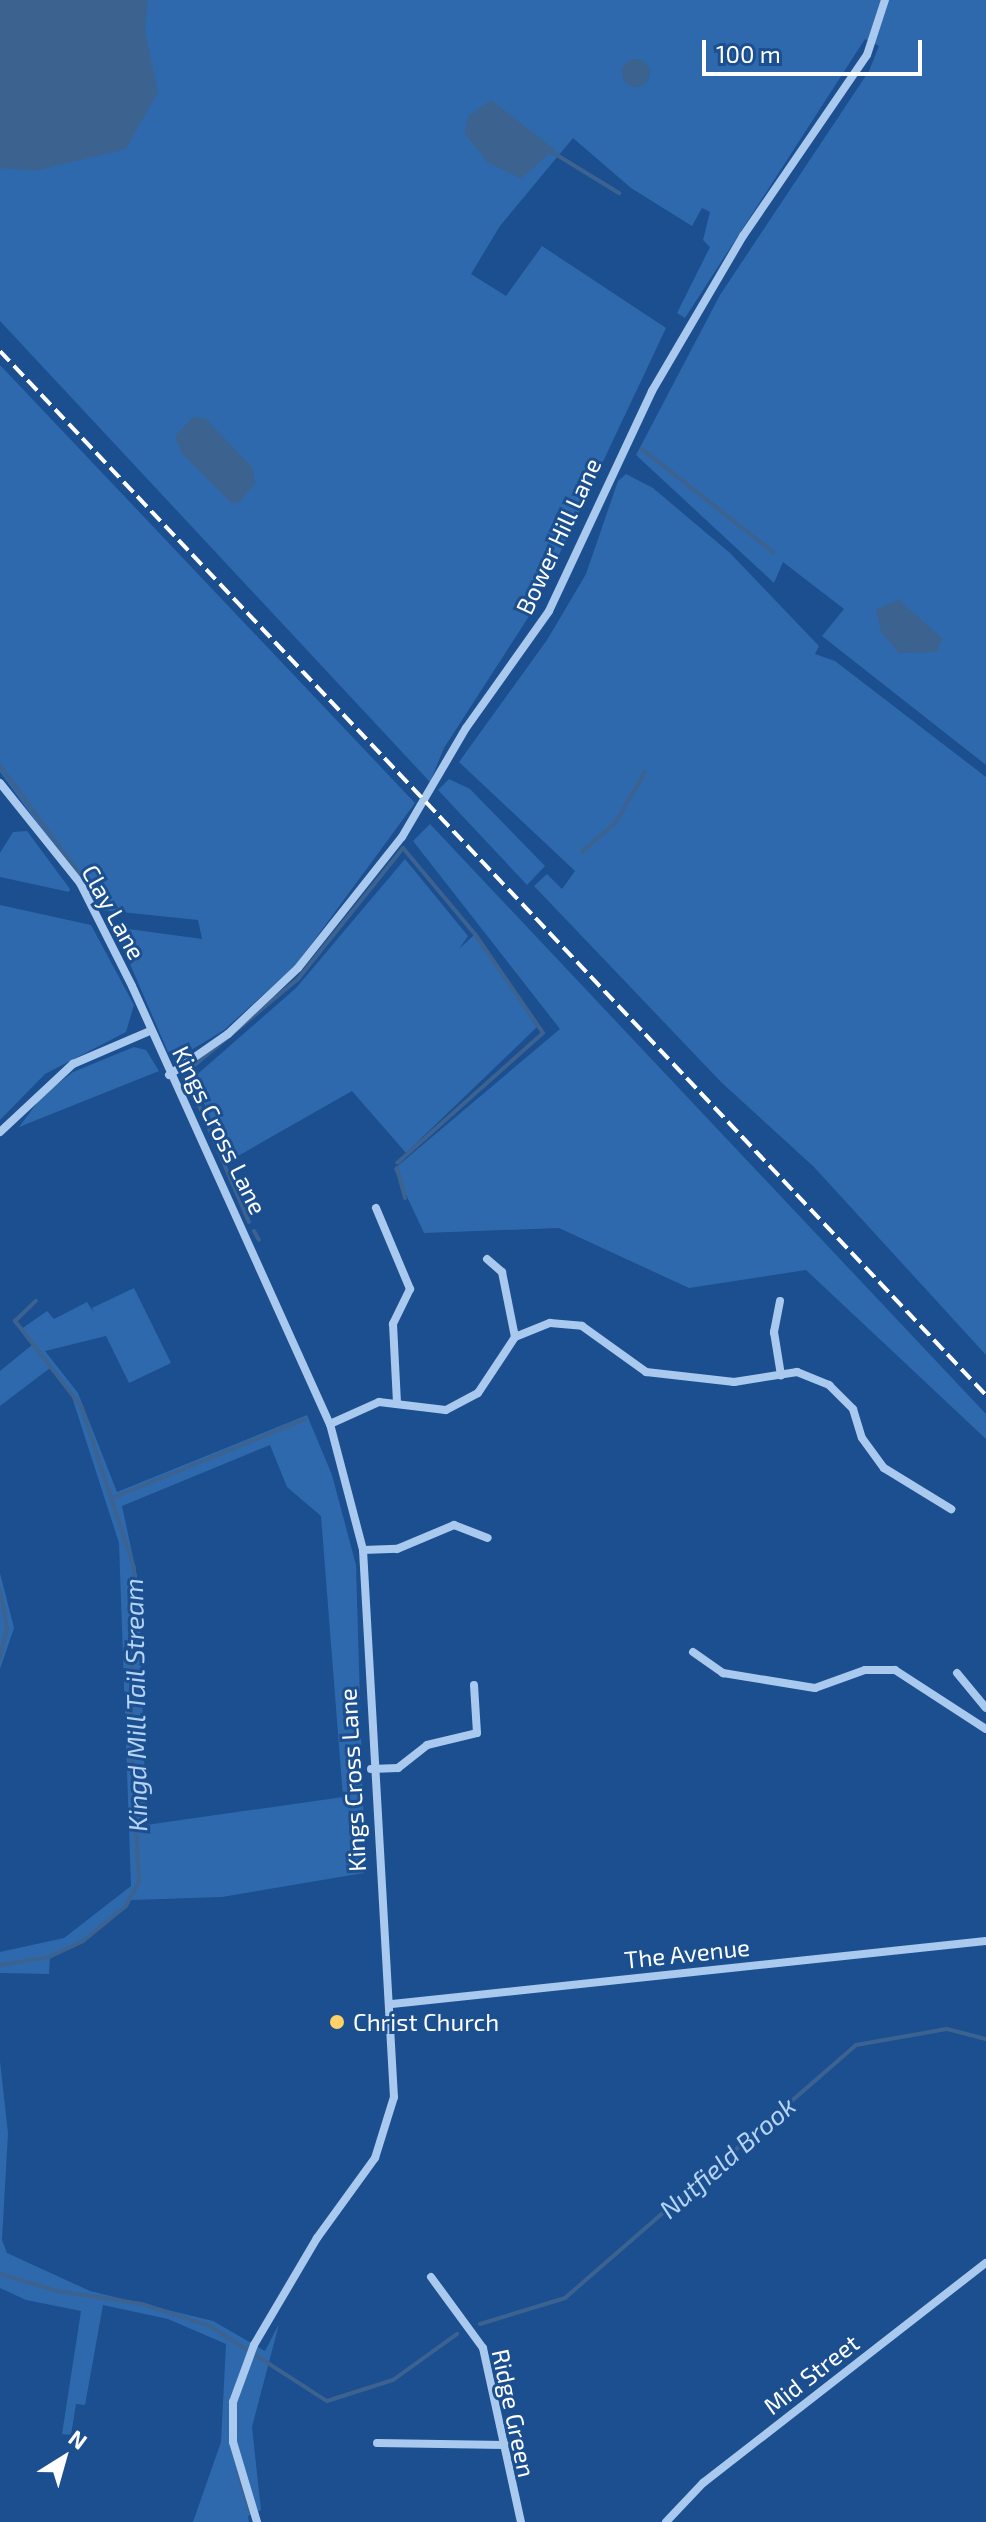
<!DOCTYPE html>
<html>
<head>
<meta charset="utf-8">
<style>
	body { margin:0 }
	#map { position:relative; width:986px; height:2522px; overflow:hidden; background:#1b4f8f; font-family:"Exo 2",sans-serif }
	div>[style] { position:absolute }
	.green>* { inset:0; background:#2e69ad }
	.water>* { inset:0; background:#3c6290 }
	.round { border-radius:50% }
	.stream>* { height:4px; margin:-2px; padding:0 2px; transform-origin:2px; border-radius:2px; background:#3c6290 }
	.street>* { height:8px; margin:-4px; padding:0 4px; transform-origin:4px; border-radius:4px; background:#a9c9ee }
	.rail>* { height:4px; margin-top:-2px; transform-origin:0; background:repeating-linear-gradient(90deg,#fff 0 14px,transparent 0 20px) }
	.dots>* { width:22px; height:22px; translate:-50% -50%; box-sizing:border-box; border:4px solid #1b4f8f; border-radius:50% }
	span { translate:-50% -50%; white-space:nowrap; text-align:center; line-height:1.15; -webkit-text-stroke:6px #1b4f8f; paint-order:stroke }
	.street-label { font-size:24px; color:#fff }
	.poi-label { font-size:24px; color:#fff }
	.left { translate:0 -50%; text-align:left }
	.water-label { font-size:26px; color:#b5d3f5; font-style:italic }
	.north { position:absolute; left:24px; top:2418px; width:80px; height:80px; -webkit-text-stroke:6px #1b4f8f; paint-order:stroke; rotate:37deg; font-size:22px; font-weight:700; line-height:32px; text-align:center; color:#fff }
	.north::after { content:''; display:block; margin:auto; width:28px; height:36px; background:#fff; clip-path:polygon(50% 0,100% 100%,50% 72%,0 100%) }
	.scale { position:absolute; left:702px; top:40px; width:220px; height:36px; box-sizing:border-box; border:4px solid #fff; border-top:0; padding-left:10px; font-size:24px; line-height:28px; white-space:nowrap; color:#fff; -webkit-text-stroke:6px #1b4f8f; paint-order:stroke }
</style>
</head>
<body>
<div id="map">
	<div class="green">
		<i style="clip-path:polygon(0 0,986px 0,986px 765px,822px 636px,844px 609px,783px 562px,774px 583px,636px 455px,720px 295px,869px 71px,879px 46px,865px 39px,685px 318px,677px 313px,710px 247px,703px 240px,710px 212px,702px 208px,692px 226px,631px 188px,573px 138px,500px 226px,471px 274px,506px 296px,542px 246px,666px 328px,533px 610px,444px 748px,430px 782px,0 321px)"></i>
		<i style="clip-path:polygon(0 365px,415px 803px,296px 965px,224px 1030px,183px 1055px,168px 1052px,114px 927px,202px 939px,198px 920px,101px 910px,0 772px)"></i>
		<i style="clip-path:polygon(626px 474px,653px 488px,730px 553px,819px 646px,815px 654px,835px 661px,986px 777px,986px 1355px,814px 1167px,722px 1083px,534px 886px,547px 874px,562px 889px,575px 871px,459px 762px,547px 640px,586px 574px,618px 481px)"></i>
		<i style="clip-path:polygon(449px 779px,470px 789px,545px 866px,527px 885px,438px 790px)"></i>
		<i style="clip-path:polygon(430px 824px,986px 1414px,986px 1439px,806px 1270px,689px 1288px,559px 1228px,424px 1233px,394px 1169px,560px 1029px,413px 841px)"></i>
		<i style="clip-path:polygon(27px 831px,70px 889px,69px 892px,0 877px,0 853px,13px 832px)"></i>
		<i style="clip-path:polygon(405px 859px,468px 936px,459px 949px,475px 934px,537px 1027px,406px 1153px,352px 1091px,229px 1161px,193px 1078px,296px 988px)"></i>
		<i style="clip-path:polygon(0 905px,91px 925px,134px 1005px,126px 1032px,45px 1074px,0 1120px)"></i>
		<i style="clip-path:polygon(134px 1047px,146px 1050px,159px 1071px,19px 1127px,43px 1095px,73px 1072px)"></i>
		<i style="clip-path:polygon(evenodd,134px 1288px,171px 1363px,129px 1383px,106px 1336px,45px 1351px,78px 1393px,117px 1492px,307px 1415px,332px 1475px,356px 1565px,364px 1835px,358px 1855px,364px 1873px,222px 1897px,131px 1900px,87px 1938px,50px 1957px,49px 1974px,0 1973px,0 1952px,64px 1938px,131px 1886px,119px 1543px,71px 1394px,50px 1368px,0 1406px,0 1371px,32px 1345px,20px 1330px,47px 1311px,54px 1319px,87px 1302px,94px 1313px,92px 1308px,134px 1288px,270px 1445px,287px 1487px,321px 1516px,343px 1797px,146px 1825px,139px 1585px,122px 1506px,270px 1445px)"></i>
		<i style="clip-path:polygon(0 1573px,14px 1628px,0 1669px)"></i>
		<i style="clip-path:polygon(0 2061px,8px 2133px,2px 2240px,7px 2253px,90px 2291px,213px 2321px,265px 2351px,279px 2324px,252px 2427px,261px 2510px,248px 2516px,249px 2522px,193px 2522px,221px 2442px,226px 2344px,168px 2319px,103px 2305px,85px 2405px,76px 2404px,71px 2435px,62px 2434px,81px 2311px,26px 2300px,0 2288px)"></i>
	</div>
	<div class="water">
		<i style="clip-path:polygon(0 0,148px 0,145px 30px,158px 92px,126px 149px,35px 171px,0 168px)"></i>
		<i class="round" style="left:622px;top:59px;width:28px;height:28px"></i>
		<i style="clip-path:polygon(491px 100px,554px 149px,521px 179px,487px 162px,465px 134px,468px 116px)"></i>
		<i style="clip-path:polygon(193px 417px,205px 418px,253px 468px,255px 484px,239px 503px,231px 503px,182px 454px,175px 436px)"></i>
		<i style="clip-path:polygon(899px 600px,942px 638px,937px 652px,899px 653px,881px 632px,876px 609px)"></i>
	</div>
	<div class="stream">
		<i style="left:552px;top:152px;width:79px;rotate:31.5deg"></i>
		<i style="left:642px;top:449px;width:167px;rotate:38.2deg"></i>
		<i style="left:0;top:766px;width:175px;rotate:53.6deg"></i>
		<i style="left:582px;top:852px;width:45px;rotate:-41.4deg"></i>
		<i style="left:616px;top:822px;width:58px;rotate:-59.9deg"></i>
		<i style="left:397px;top:1168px;width:31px;rotate:75deg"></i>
		<i style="left:249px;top:1222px;width:162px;rotate:-113.2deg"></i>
		<i style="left:185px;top:1073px;width:147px;rotate:-39.8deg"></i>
		<i style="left:298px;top:979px;width:168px;rotate:-51.3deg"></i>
		<i style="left:403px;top:848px;width:112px;rotate:50.1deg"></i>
		<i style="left:475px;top:934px;width:120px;rotate:55.5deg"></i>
		<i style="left:543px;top:1033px;width:195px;rotate:138.3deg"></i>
		<i style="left:254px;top:1231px;width:10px;rotate:61deg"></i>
		<i style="left:115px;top:1497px;width:205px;rotate:-22.3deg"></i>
		<i style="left:0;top:1589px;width:40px;rotate:80deg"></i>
		<i style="left:7px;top:1628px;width:32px;rotate:103deg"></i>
		<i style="left:0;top:1965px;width:50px;rotate:-9.3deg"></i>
		<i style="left:49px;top:1957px;width:38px;rotate:-25deg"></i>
		<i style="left:83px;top:1941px;width:55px;rotate:-39.1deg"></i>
		<i style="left:126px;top:1906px;width:27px;rotate:-62deg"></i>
		<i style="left:139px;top:1882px;width:147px;rotate:-93.1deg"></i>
		<i style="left:131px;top:1735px;width:167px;rotate:-89deg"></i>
		<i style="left:134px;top:1568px;width:170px;rotate:-108.1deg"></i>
		<i style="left:81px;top:1406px;width:108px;rotate:-127.8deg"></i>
		<i style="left:15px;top:1321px;width:29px;rotate:-44deg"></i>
		<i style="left:0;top:2274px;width:59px;rotate:16.6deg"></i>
		<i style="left:57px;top:2291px;width:86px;rotate:8.7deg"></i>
		<i style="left:142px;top:2304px;width:71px;rotate:17.9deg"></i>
		<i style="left:210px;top:2326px;width:139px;rotate:32.7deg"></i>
		<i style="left:327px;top:2401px;width:69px;rotate:-17.7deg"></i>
		<i style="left:393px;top:2380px;width:79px;rotate:-35.7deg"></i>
		<i style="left:480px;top:2324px;width:89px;rotate:-17deg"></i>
		<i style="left:565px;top:2298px;width:386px;rotate:-41deg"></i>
		<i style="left:856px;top:2045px;width:92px;rotate:-10deg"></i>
		<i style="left:947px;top:2029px;width:40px;rotate:14.4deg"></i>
		<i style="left:238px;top:2471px;width:43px;rotate:73.7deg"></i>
	</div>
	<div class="street">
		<i style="left:0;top:783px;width:128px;rotate:51.3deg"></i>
		<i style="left:80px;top:883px;width:115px;rotate:63.2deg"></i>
		<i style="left:132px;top:986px;width:481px;rotate:65.7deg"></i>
		<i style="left:330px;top:1424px;width:130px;rotate:75.3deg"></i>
		<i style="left:363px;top:1550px;width:548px;rotate:86.76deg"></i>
		<i style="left:394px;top:2097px;width:64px;rotate:107.3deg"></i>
		<i style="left:375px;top:2158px;width:99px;rotate:125.9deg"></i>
		<i style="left:317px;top:2238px;width:124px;rotate:120.5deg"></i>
		<i style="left:254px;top:2345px;width:61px;rotate:110.2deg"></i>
		<i style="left:233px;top:2402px;width:40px;rotate:90deg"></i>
		<i style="left:233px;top:2442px;width:84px;rotate:73.3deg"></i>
		<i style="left:169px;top:1075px;width:72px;rotate:-34.8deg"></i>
		<i style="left:228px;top:1034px;width:96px;rotate:-43.3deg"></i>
		<i style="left:298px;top:968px;width:167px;rotate:-51.6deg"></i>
		<i style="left:402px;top:837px;width:126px;rotate:-59.6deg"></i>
		<i style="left:466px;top:728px;width:143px;rotate:-54.6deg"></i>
		<i style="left:549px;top:611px;width:243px;rotate:-64.9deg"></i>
		<i style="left:652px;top:391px;width:180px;rotate:-59.6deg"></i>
		<i style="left:743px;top:236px;width:219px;rotate:-55.6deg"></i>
		<i style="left:867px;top:55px;width:58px;rotate:-71.9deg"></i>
		<i style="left:0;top:1132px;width:100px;rotate:-43deg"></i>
		<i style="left:73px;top:1064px;width:84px;rotate:-23.2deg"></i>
		<i style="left:376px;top:1208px;width:88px;rotate:67.2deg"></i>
		<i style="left:410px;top:1289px;width:39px;rotate:116deg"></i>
		<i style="left:393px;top:1324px;width:80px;rotate:87.1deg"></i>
		<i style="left:487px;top:1259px;width:20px;rotate:41deg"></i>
		<i style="left:502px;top:1272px;width:66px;rotate:78.7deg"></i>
		<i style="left:780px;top:1301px;width:32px;rotate:101deg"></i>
		<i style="left:774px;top:1332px;width:44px;rotate:80.8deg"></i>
		<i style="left:330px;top:1424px;width:54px;rotate:-24.2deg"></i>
		<i style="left:379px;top:1402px;width:67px;rotate:6.8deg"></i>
		<i style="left:446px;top:1410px;width:36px;rotate:-28deg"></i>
		<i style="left:478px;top:1393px;width:67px;rotate:-56.5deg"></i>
		<i style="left:515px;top:1337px;width:38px;rotate:-22deg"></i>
		<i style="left:550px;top:1323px;width:32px;rotate:5deg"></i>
		<i style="left:582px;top:1326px;width:79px;rotate:35.7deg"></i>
		<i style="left:646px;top:1372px;width:89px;rotate:6.5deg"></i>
		<i style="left:734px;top:1382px;width:64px;rotate:-9deg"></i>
		<i style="left:797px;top:1372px;width:35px;rotate:22deg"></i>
		<i style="left:829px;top:1385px;width:34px;rotate:45deg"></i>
		<i style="left:853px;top:1409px;width:30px;rotate:73deg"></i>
		<i style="left:862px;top:1438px;width:37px;rotate:54deg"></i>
		<i style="left:884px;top:1468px;width:79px;rotate:31.5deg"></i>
		<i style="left:363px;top:1550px;width:34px;rotate:-2deg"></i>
		<i style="left:397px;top:1549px;width:62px;rotate:-22.8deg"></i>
		<i style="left:454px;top:1525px;width:36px;rotate:21deg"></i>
		<i style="left:693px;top:1652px;width:37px;rotate:35deg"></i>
		<i style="left:723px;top:1673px;width:93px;rotate:9.3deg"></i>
		<i style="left:815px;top:1688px;width:53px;rotate:-19.8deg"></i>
		<i style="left:865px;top:1670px;width:30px"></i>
		<i style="left:895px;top:1670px;width:108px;rotate:33deg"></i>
		<i style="left:957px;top:1673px;width:45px;rotate:50.4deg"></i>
		<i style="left:371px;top:1769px;width:27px;rotate:-2deg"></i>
		<i style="left:398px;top:1768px;width:37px;rotate:-38deg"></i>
		<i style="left:427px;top:1745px;width:51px;rotate:-13.5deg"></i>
		<i style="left:477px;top:1733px;width:48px;rotate:-93.6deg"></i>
		<i style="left:392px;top:2004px;width:597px;rotate:-6.05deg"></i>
		<i style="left:431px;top:2277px;width:88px;rotate:53.8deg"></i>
		<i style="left:483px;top:2348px;width:178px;rotate:77.7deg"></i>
		<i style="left:377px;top:2443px;width:128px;rotate:0.9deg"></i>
		<i style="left:666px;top:2522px;width:54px;rotate:-46.5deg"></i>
		<i style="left:703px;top:2483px;width:358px;rotate:-37.9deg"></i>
	</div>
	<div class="rail">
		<i style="left:0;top:351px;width:1436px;rotate:46.64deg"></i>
	</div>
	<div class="dots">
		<i style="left:337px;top:2022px;background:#ffd166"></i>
	</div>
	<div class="street-label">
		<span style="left:558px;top:536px;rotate:-65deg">Bower Hill Lane</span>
		<span style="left:114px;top:912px;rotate:61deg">Clay Lane</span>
		<span style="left:220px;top:1130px;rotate:64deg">Kings Cross Lane</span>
		<span style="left:352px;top:1780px;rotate:-93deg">Kings Cross Lane</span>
		<span style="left:687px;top:1953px;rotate:-6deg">The Avenue</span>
		<span style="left:811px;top:2374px;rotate:-38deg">Mid Street</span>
		<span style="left:514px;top:2413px;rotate:78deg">Ridge Green</span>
	</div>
	<div class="poi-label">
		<span class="left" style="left:353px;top:2022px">Christ Church</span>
	</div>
	<div class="water-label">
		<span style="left:135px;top:1705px;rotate:-91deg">Kingd Mill Tail Stream</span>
		<span style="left:727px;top:2157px;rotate:-41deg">Nutfield Brook</span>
	</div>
	<div class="north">N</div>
	<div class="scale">100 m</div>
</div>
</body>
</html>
